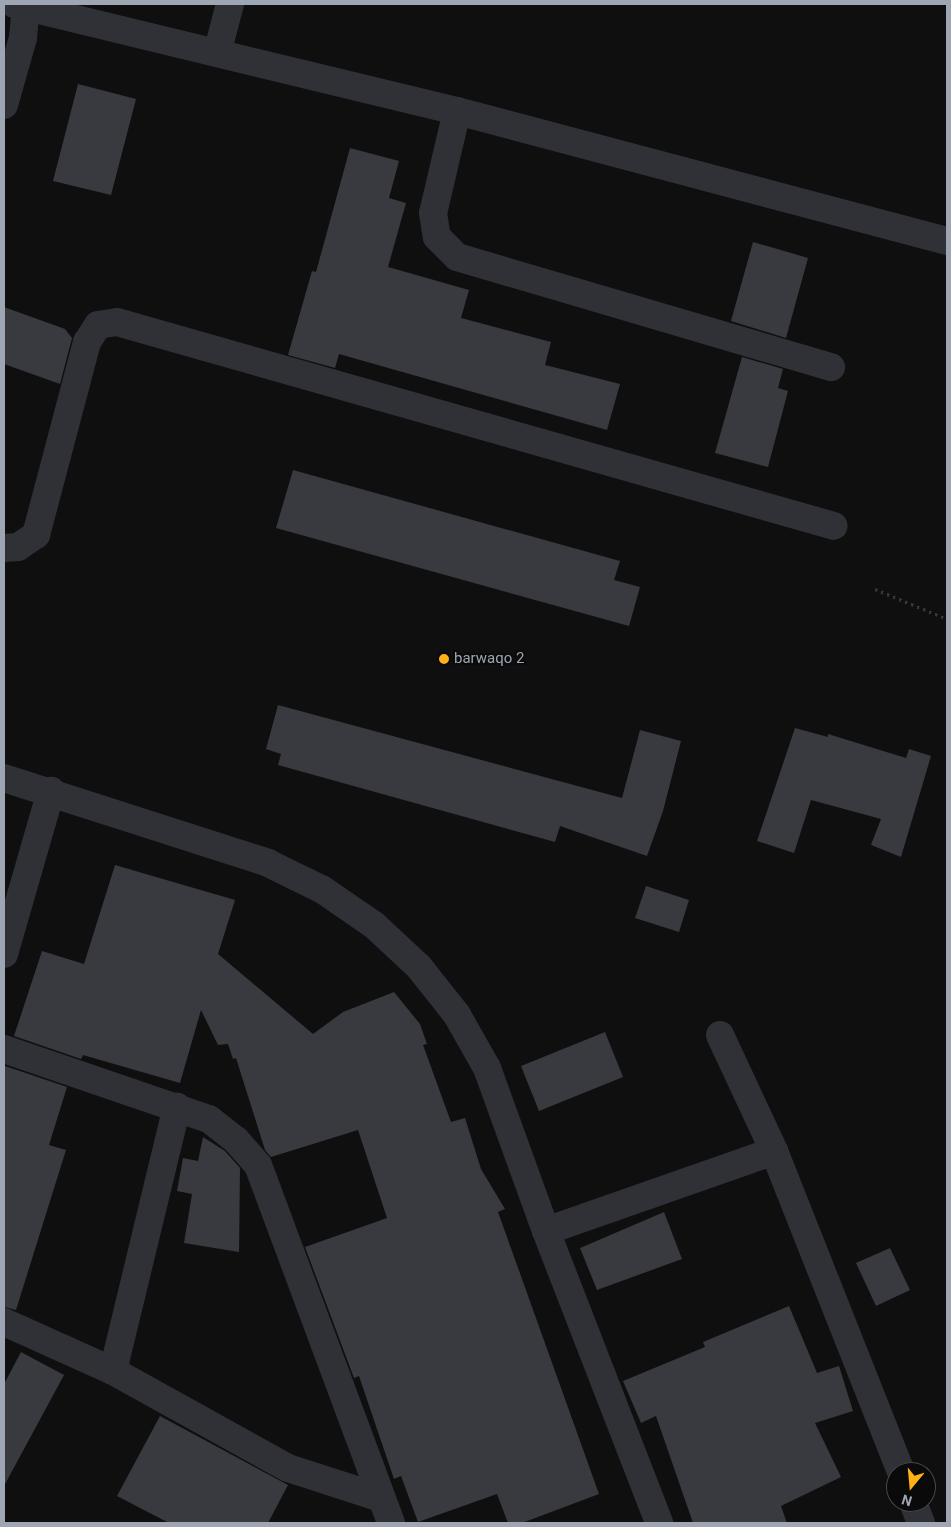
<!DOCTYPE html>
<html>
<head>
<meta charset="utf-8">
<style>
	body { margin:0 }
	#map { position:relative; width:951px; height:1527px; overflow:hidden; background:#0f0f10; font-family:Roboto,sans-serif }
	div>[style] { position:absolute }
	.building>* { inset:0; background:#383a3f }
	.path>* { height:3px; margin-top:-1.5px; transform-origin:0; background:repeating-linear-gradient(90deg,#35383d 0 2.5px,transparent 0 6.5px) }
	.minor>* { height:28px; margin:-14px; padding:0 14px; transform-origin:14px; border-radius:14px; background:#303136 }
	.dots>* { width:14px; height:14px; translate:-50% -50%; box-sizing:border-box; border:2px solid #0a0a0b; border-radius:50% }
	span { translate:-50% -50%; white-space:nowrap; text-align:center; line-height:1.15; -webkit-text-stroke:4px #0a0a0b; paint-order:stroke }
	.poi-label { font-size:15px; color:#9ea5b3 }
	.left { translate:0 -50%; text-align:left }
	.frame { position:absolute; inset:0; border:5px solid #9ea5b3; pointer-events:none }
	.north { position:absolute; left:886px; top:1462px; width:50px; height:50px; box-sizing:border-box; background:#0a0a0b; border:1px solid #45484e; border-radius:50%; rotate:197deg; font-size:14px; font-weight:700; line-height:20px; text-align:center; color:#9ea5b3 }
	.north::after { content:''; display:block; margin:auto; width:18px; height:22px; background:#ffb218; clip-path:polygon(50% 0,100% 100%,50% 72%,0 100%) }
</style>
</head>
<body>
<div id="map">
	<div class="building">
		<i style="clip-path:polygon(78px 84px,136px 99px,111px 195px,53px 181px)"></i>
		<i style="clip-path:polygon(350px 148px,399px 161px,389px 198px,406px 203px,388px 267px,469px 290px,461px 318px,551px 342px,545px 365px,620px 384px,607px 430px,339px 354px,335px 368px,288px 355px,312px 271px,316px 272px)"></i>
		<i style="clip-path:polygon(753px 242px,808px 258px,786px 338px,731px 321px)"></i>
		<i style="clip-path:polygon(4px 307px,65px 329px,72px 338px,60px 384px,4px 364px)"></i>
		<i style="clip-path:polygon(742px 357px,783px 369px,778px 388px,788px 391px,768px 467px,715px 453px)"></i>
		<i style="clip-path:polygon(293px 470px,620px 561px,614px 580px,640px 587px,629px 626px,276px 528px)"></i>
		<i style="clip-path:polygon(278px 705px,622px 798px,640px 730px,681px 741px,663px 811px,647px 856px,560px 826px,555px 842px,278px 765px,281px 754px,266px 749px)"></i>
		<i style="clip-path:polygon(795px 728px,828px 737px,828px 734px,906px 758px,909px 749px,931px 756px,901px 857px,871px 845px,881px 819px,811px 800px,794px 853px,757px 841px)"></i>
		<i style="clip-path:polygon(115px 865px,235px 900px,218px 954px,313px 1034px,343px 1012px,394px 992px,420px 1024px,427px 1044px,423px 1045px,451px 1122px,465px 1118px,481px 1169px,505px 1209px,498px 1212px,599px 1494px,522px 1523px,508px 1523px,497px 1494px,418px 1522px,401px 1476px,394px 1479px,359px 1376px,354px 1378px,305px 1247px,387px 1218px,358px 1130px,271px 1157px,265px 1150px,236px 1058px,233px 1059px,228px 1044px,218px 1045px,201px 1010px,180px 1083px,83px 1055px,81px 1059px,14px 1036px,42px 951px,84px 964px)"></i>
		<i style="clip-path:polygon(646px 886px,689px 900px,679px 932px,635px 918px)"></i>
		<i style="clip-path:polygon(605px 1032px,623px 1077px,539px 1111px,521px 1066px)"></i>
		<i style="clip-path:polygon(5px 1066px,67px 1087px,49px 1145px,66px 1150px,16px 1310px,4px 1307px)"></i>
		<i style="clip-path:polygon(203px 1137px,225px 1151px,240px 1168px,239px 1252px,184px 1243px,192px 1194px,177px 1191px,183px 1158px,198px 1161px)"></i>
		<i style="clip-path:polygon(664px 1212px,682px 1259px,597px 1290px,580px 1248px)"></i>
		<i style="clip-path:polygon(890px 1248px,910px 1290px,876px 1306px,856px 1263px)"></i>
		<i style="clip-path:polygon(789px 1306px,817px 1373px,839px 1366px,853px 1411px,815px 1423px,841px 1477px,781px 1506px,787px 1523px,693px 1523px,656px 1416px,641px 1423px,623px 1381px,705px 1347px,703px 1342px)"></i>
		<i style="clip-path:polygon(21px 1352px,64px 1375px,4px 1486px,4px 1384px)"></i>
		<i style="clip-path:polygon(160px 1416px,288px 1485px,268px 1523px,169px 1523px,117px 1496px)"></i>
	</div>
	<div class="path">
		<i style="left:875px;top:589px;width:78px;rotate:22.6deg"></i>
	</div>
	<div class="minor">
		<i style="left:14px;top:4px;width:456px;rotate:13.6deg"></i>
		<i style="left:457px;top:111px;width:507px;rotate:14.86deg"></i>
		<i style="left:217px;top:53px;width:51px;rotate:-75.1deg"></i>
		<i style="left:4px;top:105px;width:70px;rotate:-74.2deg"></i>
		<i style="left:23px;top:38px;width:34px;rotate:-85deg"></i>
		<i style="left:457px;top:111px;width:105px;rotate:103.2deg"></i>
		<i style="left:433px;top:213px;width:24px;rotate:81deg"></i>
		<i style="left:437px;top:237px;width:28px;rotate:45deg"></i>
		<i style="left:457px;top:257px;width:390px;rotate:16.4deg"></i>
		<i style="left:4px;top:548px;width:14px;rotate:-4deg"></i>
		<i style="left:18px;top:547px;width:22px;rotate:-34deg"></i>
		<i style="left:36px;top:535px;width:200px;rotate:-75.2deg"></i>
		<i style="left:87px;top:342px;width:20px;rotate:-57deg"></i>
		<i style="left:98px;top:325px;width:19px;rotate:-9deg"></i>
		<i style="left:117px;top:322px;width:745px;rotate:15.88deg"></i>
		<i style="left:4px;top:778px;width:277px;rotate:17.8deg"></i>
		<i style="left:268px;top:863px;width:61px;rotate:26.1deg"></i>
		<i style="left:323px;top:890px;width:62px;rotate:34.5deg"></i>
		<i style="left:374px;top:925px;width:62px;rotate:43deg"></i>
		<i style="left:419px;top:967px;width:61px;rotate:51.6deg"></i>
		<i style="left:457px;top:1015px;width:61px;rotate:60.5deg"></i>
		<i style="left:487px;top:1068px;width:173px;rotate:70.1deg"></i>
		<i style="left:546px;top:1231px;width:313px;rotate:68.8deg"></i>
		<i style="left:4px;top:954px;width:170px;rotate:-73.9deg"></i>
		<i style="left:720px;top:1035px;width:128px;rotate:65deg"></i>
		<i style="left:774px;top:1151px;width:345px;rotate:68.4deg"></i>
		<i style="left:4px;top:1049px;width:217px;rotate:18.9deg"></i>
		<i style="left:209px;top:1119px;width:34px;rotate:38deg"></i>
		<i style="left:236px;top:1140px;width:33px;rotate:49deg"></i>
		<i style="left:258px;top:1165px;width:382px;rotate:69.6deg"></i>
		<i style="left:546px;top:1231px;width:242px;rotate:-19.3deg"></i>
		<i style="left:4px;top:1322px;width:120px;rotate:24.2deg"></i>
		<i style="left:113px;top:1371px;width:200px;rotate:29deg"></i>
		<i style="left:288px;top:1468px;width:98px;rotate:17.9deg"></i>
		<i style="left:113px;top:1371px;width:272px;rotate:-76.4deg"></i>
		<i style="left:913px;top:1502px;width:22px;rotate:69deg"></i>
	</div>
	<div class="dots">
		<i style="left:444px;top:659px;background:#ffb218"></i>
	</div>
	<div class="poi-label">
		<span class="left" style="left:454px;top:659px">barwaqo 2</span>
	</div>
	<div class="frame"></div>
	<div class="north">N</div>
</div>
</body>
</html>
